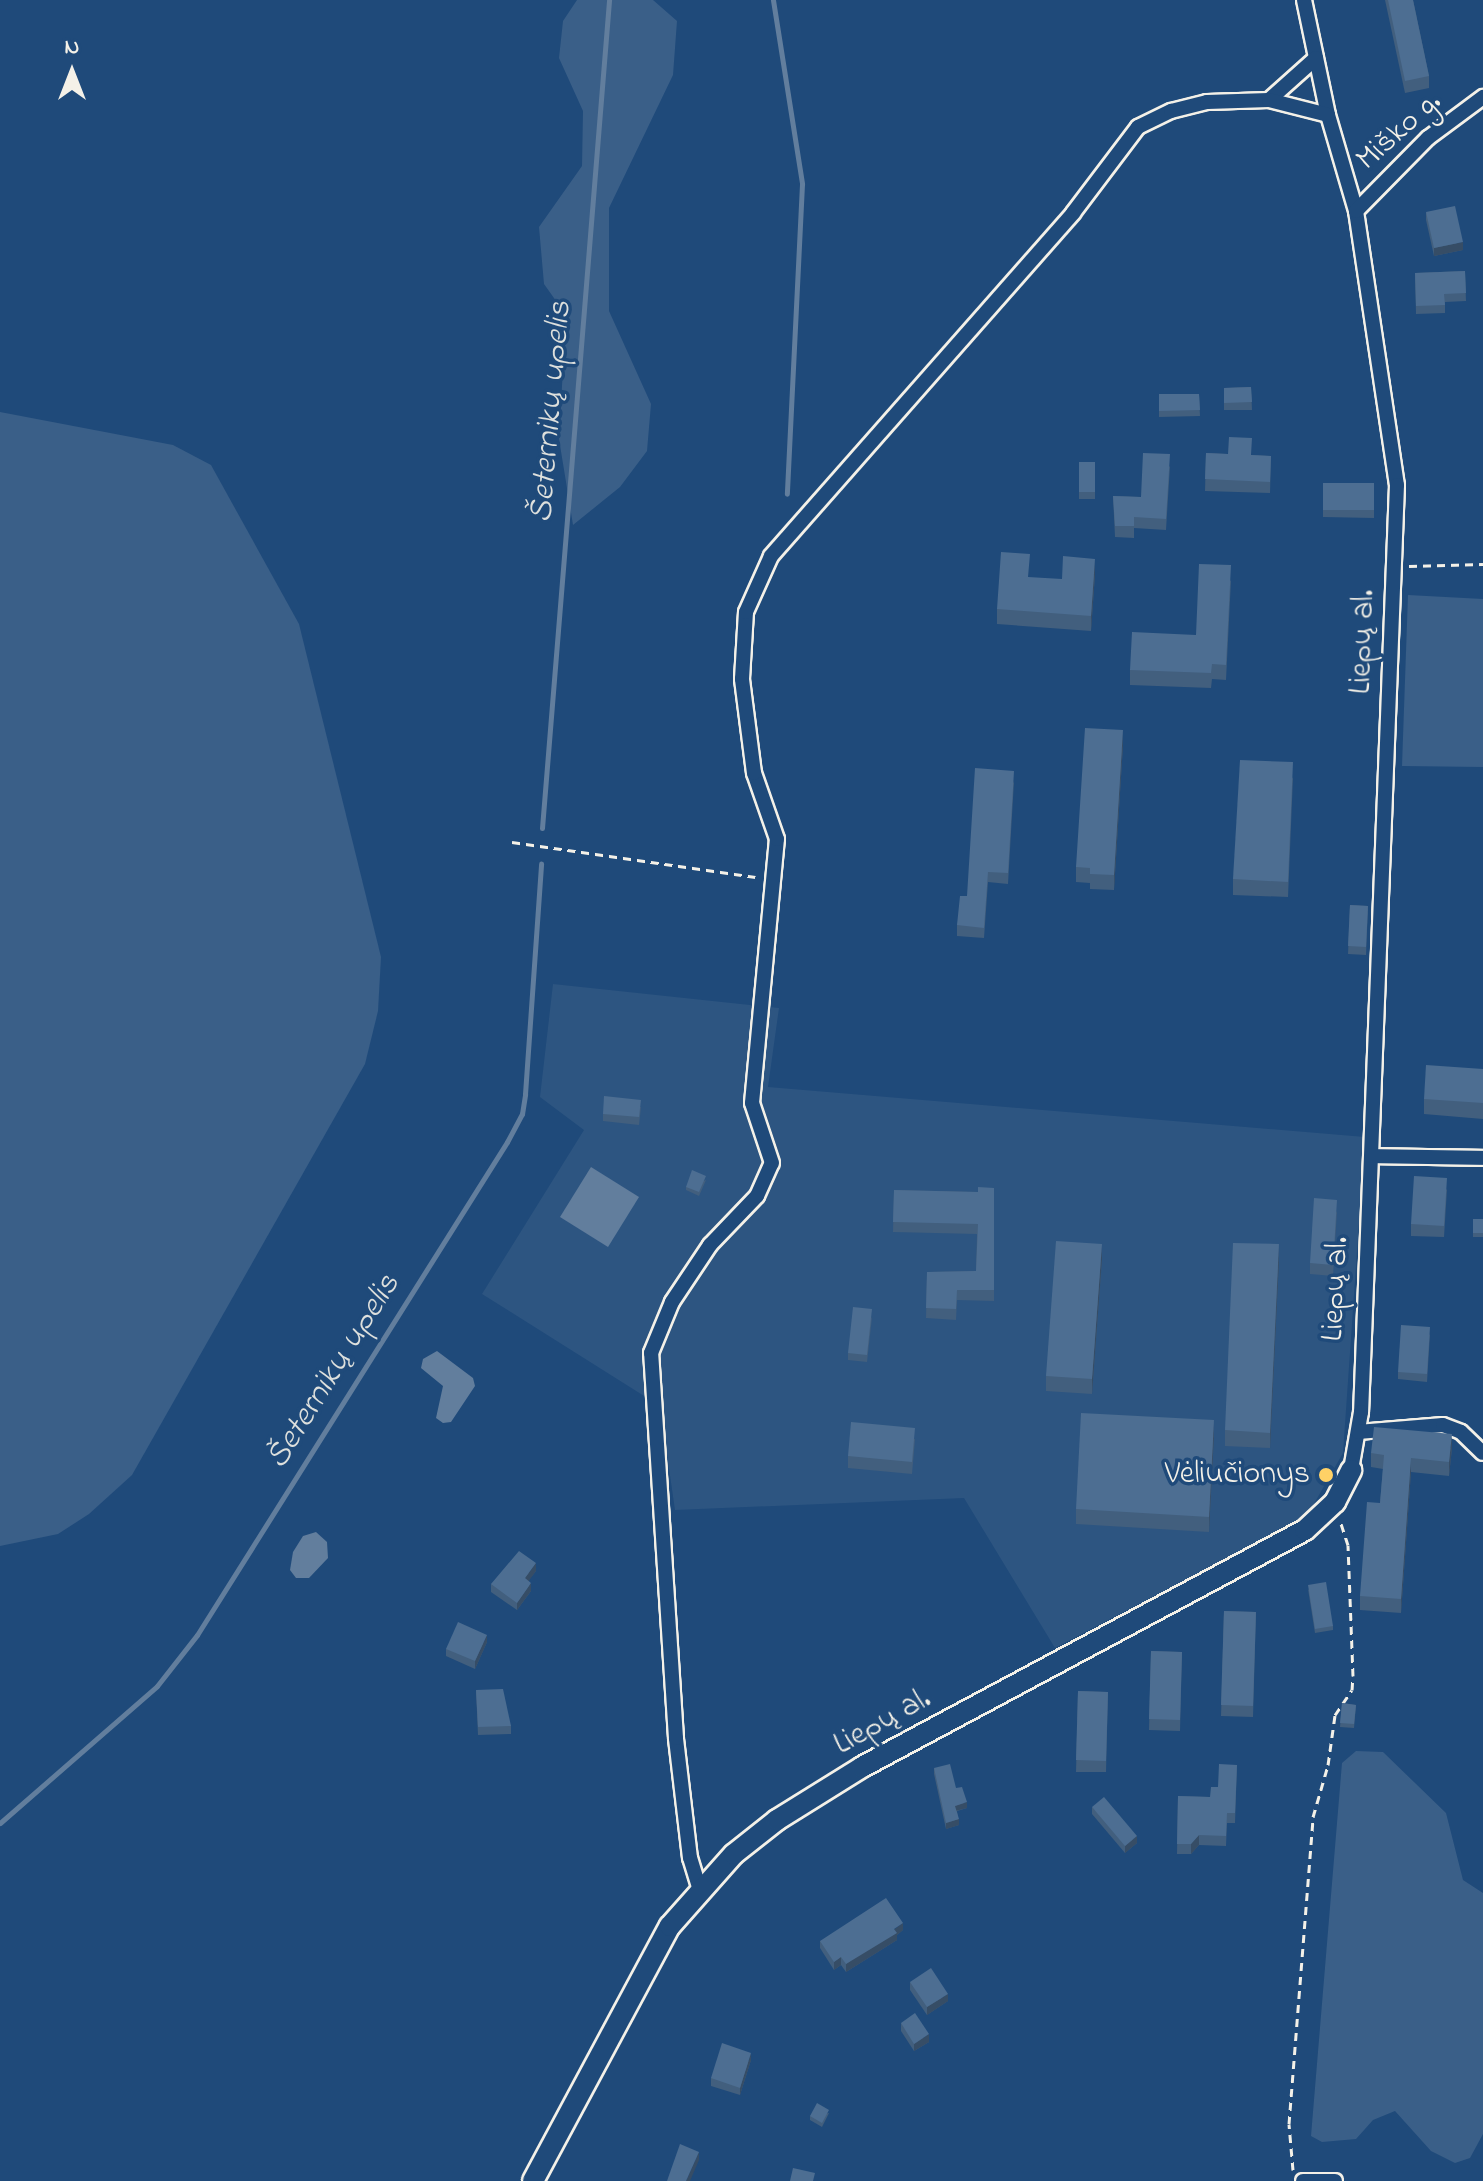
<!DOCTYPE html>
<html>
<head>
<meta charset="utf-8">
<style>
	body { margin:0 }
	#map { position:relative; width:1483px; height:2181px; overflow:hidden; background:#1f4a7a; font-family:"Indie Flower",sans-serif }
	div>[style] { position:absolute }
	.built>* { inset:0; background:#2d5581 }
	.green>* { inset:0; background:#3a5f88 }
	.water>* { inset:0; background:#627e9d }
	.stream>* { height:5px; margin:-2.5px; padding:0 2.5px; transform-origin:2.5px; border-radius:2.5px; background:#627e9d }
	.path>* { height:3px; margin-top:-1.5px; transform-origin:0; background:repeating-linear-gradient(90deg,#f4f1e8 0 8px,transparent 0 14px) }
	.roads { filter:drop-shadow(2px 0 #f4f1e8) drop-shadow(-2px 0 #f4f1e8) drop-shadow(0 2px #f4f1e8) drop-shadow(0 -2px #f4f1e8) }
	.minor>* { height:14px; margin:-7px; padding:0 7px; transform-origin:7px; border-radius:7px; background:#1f4a7a }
	.secondary>* { height:20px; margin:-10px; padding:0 10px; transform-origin:10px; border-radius:10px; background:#1f4a7a }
	.wall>* { inset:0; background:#425f7e }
	.shaded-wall>* { inset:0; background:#364d66 }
	.building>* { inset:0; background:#4d6e92 }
	.dots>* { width:22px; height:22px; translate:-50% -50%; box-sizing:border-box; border:4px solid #1f4a7a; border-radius:50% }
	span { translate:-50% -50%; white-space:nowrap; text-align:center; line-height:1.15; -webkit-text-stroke:7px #1f4a7a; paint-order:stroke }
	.street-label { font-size:32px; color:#f4f1e8 }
	.poi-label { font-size:32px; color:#f4f1e8 }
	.right { translate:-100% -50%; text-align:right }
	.water-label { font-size:34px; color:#dee0dd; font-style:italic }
	.north { position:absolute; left:32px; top:32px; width:80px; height:80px; -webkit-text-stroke:6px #1f4a7a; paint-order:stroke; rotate:0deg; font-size:22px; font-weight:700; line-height:32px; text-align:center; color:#f4f1e8 }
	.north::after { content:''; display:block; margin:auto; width:28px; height:36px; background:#f4f1e8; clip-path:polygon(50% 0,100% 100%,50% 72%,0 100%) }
</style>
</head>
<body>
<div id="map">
	<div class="built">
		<i style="clip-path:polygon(553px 984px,779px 1008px,768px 1087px,1365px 1137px,1343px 1453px,1307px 1516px,1055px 1648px,964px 1498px,675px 1510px,660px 1406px,482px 1294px,584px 1130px,540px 1097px)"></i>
	</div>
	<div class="green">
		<i style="clip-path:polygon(577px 0,653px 0,677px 21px,673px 75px,609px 208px,609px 311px,651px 404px,647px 451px,620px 487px,573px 525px,559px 439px,566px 315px,544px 284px,539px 227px,582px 166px,583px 111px,559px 58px,563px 21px)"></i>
		<i style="clip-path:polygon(0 412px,173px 445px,211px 465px,299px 624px,381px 957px,378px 1011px,365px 1064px,132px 1475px,89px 1514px,58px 1534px,0 1546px)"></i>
		<i style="clip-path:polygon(1408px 595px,1483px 599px,1483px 767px,1402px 766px)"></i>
		<i style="clip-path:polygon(1356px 1751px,1383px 1752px,1446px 1813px,1463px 1880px,1483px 1893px,1483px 2134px,1470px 2158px,1455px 2163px,1431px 2151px,1395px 2111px,1373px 2120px,1356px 2139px,1322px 2142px,1311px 2136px,1342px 1763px)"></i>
	</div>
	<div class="water">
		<i style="clip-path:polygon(591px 1167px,639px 1197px,608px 1247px,560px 1217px)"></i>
		<i style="clip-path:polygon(437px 1351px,473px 1378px,475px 1386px,451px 1422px,443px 1423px,436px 1418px,443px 1386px,421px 1368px,423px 1359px)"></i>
		<i style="clip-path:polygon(316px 1532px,327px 1542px,328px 1558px,309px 1578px,296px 1578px,290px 1570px,293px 1552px,303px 1536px)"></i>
	</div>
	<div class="stream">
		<i style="left:773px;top:0;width:186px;rotate:81deg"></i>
		<i style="left:802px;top:184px;width:310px;rotate:92.8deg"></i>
		<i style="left:542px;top:828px;width:831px;rotate:-85.37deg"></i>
		<i style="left:0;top:1823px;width:208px;rotate:-41.1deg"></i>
		<i style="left:157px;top:1686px;width:65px;rotate:-51.9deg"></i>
		<i style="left:197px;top:1635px;width:582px;rotate:-57.84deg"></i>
		<i style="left:507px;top:1142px;width:32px;rotate:-62deg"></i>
		<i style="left:522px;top:1114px;width:20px;rotate:-81deg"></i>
		<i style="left:525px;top:1094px;width:231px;rotate:-86deg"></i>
	</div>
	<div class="path">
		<i style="left:1409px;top:566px;width:74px;rotate:-1.5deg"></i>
		<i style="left:512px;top:842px;width:246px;rotate:8.2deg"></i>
		<i style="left:1293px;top:2170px;width:46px;rotate:-95deg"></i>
		<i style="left:1289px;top:2124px;width:308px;rotate:-85.5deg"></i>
		<i style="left:1313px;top:1817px;width:54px;rotate:-73.9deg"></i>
		<i style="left:1328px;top:1765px;width:50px;rotate:-82deg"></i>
		<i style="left:1335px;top:1715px;width:30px;rotate:-56deg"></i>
		<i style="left:1352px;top:1690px;width:14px;rotate:-86deg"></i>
		<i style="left:1353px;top:1676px;width:131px;rotate:-92.2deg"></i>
		<i style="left:1348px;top:1545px;width:25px;rotate:-108deg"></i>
	</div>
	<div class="roads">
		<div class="minor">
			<i style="left:1304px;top:0;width:117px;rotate:78.2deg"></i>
			<i style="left:1328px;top:115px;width:100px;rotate:73.7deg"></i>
			<i style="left:1356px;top:211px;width:277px;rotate:81.5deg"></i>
			<i style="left:1397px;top:485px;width:928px;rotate:92.22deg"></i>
			<i style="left:1361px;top:1412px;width:59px;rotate:99.8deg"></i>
			<i style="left:1269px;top:100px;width:63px;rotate:-41.8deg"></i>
			<i style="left:1356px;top:211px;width:103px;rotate:-45.4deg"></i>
			<i style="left:1428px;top:138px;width:69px;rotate:-36.7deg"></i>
			<i style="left:1373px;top:1156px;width:110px;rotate:1deg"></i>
			<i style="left:1358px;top:1432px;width:85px;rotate:-4.7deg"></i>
			<i style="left:1443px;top:1425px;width:19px;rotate:21deg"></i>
			<i style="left:1461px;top:1432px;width:30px;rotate:44deg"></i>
			<i style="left:699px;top:1887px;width:30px;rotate:-107deg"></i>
			<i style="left:690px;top:1858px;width:121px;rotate:-96.7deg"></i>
			<i style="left:676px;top:1738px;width:386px;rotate:-93.7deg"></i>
			<i style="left:651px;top:1353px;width:55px;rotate:-67.6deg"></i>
			<i style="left:672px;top:1302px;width:69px;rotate:-56.3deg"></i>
			<i style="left:710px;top:1245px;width:68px;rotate:-46.2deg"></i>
			<i style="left:757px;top:1196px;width:36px;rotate:-66deg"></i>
			<i style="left:772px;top:1163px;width:63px;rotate:-108.4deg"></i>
			<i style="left:752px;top:1103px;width:265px;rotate:-84.6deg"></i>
			<i style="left:777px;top:839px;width:70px;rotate:-109.2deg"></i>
			<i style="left:754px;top:773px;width:95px;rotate:-97.3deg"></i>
			<i style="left:742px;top:679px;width:67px;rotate:-86.6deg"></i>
			<i style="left:746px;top:612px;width:61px;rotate:-65.9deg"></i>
			<i style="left:771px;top:556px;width:457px;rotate:-48.6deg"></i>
			<i style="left:1073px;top:213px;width:108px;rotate:-52.9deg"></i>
			<i style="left:1138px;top:127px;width:37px;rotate:-26deg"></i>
			<i style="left:1171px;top:111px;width:37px;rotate:-14deg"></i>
			<i style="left:1207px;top:102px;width:62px;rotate:-1.8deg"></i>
			<i style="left:1269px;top:100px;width:61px;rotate:14.3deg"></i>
			<i style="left:1303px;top:2181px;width:32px"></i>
		</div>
		<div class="secondary">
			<i style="left:533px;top:2181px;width:289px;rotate:-61.8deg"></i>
			<i style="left:670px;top:1926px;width:96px;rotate:-48.4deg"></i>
			<i style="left:734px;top:1854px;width:55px;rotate:-38.3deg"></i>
			<i style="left:777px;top:1820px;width:100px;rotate:-31.9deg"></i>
			<i style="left:862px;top:1767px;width:502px;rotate:-28.15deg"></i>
			<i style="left:1305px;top:1530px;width:41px;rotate:-43deg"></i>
			<i style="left:1335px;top:1502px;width:36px;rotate:-63deg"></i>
		</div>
	</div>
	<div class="wall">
		<i style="clip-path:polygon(1385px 0,1413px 0,1429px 76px,1429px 88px,1405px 93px)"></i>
		<i style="clip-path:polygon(1426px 212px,1463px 250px,1434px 256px,1426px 220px)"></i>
		<i style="clip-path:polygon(1465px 271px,1466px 301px,1445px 302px,1445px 313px,1416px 314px,1415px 273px)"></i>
		<i style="clip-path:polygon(1251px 387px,1252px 410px,1224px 410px,1224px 388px)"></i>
		<i style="clip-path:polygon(1159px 394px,1199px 394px,1200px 416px,1159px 417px)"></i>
		<i style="clip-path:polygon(1206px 453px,1271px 456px,1270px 493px,1205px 491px)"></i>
		<i style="clip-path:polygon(1079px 462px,1095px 462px,1095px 499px,1079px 499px)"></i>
		<i style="clip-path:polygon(1170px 466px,1166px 530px,1134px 528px,1134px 538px,1115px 537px,1113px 496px,1141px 497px)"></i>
		<i style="clip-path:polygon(1323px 483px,1374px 483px,1374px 518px,1323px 517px)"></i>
		<i style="clip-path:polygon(1095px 574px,1091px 631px,997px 624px,997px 609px,1062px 579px)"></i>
		<i style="clip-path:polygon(1231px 580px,1226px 680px,1212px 679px,1211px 688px,1130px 685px,1130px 670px,1196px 635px)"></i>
		<i style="clip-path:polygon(1123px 745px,1114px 890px,1090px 889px,1090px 883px,1076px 882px,1076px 867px)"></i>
		<i style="clip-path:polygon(1293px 777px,1288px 897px,1233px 895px,1233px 879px)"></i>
		<i style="clip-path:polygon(1014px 781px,1008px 884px,988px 882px,984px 938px,957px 936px,957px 925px,967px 896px)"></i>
		<i style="clip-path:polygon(1350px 905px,1368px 906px,1366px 955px,1348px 954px)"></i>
		<i style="clip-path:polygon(1483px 1069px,1483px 1119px,1424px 1114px,1424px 1099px)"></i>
		<i style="clip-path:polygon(641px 1107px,639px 1125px,603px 1121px,603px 1114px)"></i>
		<i style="clip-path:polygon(706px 1180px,699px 1196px,686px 1190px,686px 1187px)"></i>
		<i style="clip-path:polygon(994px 1188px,994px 1301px,957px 1300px,956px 1320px,926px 1318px,927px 1272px,976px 1271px,977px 1234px,893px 1232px,894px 1190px,978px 1192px)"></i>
		<i style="clip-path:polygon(1447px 1189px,1444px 1237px,1411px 1236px,1411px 1224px)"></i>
		<i style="clip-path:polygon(1337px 1211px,1333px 1276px,1310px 1274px,1310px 1263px)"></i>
		<i style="clip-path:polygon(1473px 1219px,1483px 1219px,1483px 1237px,1473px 1237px)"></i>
		<i style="clip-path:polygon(1102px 1259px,1092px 1394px,1046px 1391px,1046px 1376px)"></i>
		<i style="clip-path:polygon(1279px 1260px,1270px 1448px,1225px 1446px,1225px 1430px)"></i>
		<i style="clip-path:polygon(872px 1317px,867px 1362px,848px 1360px,848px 1353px)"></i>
		<i style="clip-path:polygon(1430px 1334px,1427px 1382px,1398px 1379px,1398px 1372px)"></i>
		<i style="clip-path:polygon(1214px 1435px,1209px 1532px,1076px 1524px,1076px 1509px)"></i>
		<i style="clip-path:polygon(915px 1439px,912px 1474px,848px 1468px,848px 1456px)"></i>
		<i style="clip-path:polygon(1452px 1448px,1449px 1476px,1411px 1472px,1401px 1613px,1360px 1610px,1360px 1596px,1380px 1503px,1383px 1469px,1371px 1467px,1371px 1453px)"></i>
		<i style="clip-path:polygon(536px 1571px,528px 1581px,531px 1591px,517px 1610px,491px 1592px,491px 1584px)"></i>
		<i style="clip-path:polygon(1308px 1589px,1333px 1626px,1333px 1630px,1315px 1633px)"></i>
		<i style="clip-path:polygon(1224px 1611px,1256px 1612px,1253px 1717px,1221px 1716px)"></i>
		<i style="clip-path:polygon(487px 1642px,475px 1669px,446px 1656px,446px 1649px)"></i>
		<i style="clip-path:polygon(1151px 1651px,1182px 1652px,1180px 1731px,1149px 1730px)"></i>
		<i style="clip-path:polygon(476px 1690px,511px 1726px,511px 1734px,478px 1735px)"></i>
		<i style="clip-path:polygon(1078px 1691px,1108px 1692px,1106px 1772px,1076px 1772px)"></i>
		<i style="clip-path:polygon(1342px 1703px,1356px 1705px,1354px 1728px,1340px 1727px)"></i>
		<i style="clip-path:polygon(1237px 1765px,1235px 1823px,1227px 1823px,1226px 1846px,1199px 1845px,1191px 1854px,1177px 1854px,1178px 1796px,1210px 1797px)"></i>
		<i style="clip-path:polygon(934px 1768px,956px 1788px,967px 1808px,957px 1811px,959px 1825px,946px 1829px,934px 1774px)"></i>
		<i style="clip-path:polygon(1092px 1807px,1137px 1843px,1125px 1853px,1092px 1814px)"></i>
		<i style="clip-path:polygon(903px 1930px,897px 1935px,897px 1940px,846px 1972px,841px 1965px,834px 1970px,820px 1948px,820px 1941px)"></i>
		<i style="clip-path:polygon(910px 1982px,948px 2001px,927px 2015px,910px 1990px)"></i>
		<i style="clip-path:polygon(901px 2023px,929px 2042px,914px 2051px,901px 2031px)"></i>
		<i style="clip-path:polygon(751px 2060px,740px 2095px,711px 2086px,711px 2078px)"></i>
		<i style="clip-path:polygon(829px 2113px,822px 2127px,810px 2120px,810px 2116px)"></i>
	</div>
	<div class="shaded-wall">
		<i style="clip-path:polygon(1463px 242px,1463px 250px,1434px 256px,1434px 248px)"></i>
		<i style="clip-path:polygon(1095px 559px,1095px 574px,1091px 631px,1091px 616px)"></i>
		<i style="clip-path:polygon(1123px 730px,1123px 745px,1114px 890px,1114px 875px)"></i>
		<i style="clip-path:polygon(1102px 1244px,1102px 1259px,1092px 1394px,1092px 1379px)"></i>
		<i style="clip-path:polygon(1279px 1244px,1279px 1260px,1270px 1448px,1270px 1433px)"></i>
		<i style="clip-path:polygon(1214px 1420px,1214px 1435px,1209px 1532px,1209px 1517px)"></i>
		<i style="clip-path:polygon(1452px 1434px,1452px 1448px,1449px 1476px,1449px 1462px)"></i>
		<i style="clip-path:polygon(1411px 1458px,1411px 1472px,1401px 1613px,1401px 1599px)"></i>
		<i style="clip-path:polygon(536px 1563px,536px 1571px,525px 1586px,525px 1578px)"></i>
		<i style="clip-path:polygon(531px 1583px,531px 1591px,517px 1610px,517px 1603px)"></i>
		<i style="clip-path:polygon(487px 1635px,487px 1642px,475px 1669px,475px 1661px)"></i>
		<i style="clip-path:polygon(967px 1802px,967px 1808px,955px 1811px,955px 1806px)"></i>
		<i style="clip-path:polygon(959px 1819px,959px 1825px,946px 1829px,946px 1823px)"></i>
		<i style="clip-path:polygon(1199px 1835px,1199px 1845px,1191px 1854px,1191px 1844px)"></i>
		<i style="clip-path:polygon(1137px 1836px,1137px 1843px,1125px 1853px,1125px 1846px)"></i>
		<i style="clip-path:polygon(903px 1923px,903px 1930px,897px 1935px,897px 1940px,846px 1972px,846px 1964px)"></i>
		<i style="clip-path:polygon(841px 1957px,841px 1965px,834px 1970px,834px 1962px)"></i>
		<i style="clip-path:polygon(948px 1994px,948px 2001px,927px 2015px,927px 2007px)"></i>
		<i style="clip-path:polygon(929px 2034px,929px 2042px,914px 2051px,914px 2044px)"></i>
		<i style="clip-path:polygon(751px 2053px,751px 2060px,740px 2095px,740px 2088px)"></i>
		<i style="clip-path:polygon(699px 2152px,699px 2160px,690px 2181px,686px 2181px)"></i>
	</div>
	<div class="building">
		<i style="clip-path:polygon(1388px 0,1413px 0,1429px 76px,1405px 81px)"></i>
		<i style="clip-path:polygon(1455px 206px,1463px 242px,1434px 248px,1426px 212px)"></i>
		<i style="clip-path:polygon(1465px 271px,1466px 293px,1444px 294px,1445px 305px,1416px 306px,1415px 273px)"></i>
		<i style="clip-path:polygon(1251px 387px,1252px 402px,1224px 403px,1224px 388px)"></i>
		<i style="clip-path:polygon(1159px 394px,1199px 394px,1200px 410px,1159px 411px)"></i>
		<i style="clip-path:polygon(1229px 437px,1252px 438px,1251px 455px,1271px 456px,1270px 482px,1205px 479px,1206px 453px,1228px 454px)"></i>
		<i style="clip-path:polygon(1143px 453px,1170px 454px,1166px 519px,1134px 517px,1134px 526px,1115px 526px,1113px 496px,1141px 497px)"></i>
		<i style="clip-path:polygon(1079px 462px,1095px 462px,1095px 492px,1079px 492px)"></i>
		<i style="clip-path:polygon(1323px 483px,1374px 483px,1374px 510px,1323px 510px)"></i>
		<i style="clip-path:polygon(1001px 552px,1030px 554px,1028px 577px,1062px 579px,1063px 556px,1095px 559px,1091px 616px,997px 609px)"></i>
		<i style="clip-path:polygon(1199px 564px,1231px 565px,1226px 665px,1212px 664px,1211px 673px,1130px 670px,1132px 632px,1196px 635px)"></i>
		<i style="clip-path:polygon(1085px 728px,1123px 730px,1114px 875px,1090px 874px,1090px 868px,1076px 867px)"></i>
		<i style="clip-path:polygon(1240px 760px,1293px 762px,1288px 882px,1233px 879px)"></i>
		<i style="clip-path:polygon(975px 768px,1014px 771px,1008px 873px,988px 872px,984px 928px,957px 925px,960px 896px,967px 896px)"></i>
		<i style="clip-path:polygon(1350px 905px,1368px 906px,1366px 947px,1348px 946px)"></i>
		<i style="clip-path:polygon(1426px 1065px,1483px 1069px,1483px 1103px,1424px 1099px)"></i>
		<i style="clip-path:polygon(604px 1096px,641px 1100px,639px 1117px,603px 1114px)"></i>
		<i style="clip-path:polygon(692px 1170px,706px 1176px,699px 1192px,686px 1187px)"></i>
		<i style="clip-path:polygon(1414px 1176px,1447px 1178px,1444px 1226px,1411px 1224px)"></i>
		<i style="clip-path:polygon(978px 1187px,994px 1188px,994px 1290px,957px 1290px,956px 1309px,926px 1308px,927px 1272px,976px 1271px,978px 1224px,893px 1222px,894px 1190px,978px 1192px)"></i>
		<i style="clip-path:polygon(1314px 1198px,1337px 1200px,1333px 1265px,1310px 1263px)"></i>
		<i style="clip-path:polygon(1473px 1219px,1483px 1219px,1483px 1233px,1473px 1233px)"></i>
		<i style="clip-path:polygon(1056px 1241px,1102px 1244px,1092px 1379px,1046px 1376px)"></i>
		<i style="clip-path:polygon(1233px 1243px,1279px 1244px,1270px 1433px,1225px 1430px)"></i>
		<i style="clip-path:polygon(853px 1307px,872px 1309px,867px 1355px,848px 1353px)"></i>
		<i style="clip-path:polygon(1401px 1325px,1430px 1327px,1427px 1374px,1398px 1372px)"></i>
		<i style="clip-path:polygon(1081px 1413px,1214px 1420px,1209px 1517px,1076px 1509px)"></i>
		<i style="clip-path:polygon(851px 1422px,915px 1428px,912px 1462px,848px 1456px)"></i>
		<i style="clip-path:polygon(1374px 1427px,1452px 1434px,1449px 1462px,1411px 1458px,1401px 1599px,1360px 1596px,1367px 1502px,1380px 1503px,1384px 1455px,1371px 1453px)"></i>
		<i style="clip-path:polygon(519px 1551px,536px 1563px,525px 1578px,531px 1583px,517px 1603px,491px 1584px)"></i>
		<i style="clip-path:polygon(1326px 1582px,1333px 1626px,1315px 1629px,1308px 1585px)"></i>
		<i style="clip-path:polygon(1224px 1611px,1256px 1612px,1253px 1706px,1221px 1705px)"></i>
		<i style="clip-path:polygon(458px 1622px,487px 1635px,475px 1661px,446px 1649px)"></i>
		<i style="clip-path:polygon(1151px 1651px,1182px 1652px,1180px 1720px,1149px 1719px)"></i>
		<i style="clip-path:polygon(503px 1689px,511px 1726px,478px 1727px,476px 1690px)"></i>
		<i style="clip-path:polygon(1078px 1691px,1108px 1692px,1106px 1761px,1076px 1760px)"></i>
		<i style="clip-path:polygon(1342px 1703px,1356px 1705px,1354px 1724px,1340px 1723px)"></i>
		<i style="clip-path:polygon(950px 1764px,956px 1788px,962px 1787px,967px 1802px,955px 1806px,959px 1819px,946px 1823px,934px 1768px)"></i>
		<i style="clip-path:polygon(1219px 1764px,1237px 1765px,1235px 1813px,1227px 1813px,1226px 1836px,1199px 1835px,1191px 1844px,1177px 1844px,1178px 1796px,1210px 1797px,1211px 1787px,1218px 1787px)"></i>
		<i style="clip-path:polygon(1104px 1797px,1137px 1836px,1125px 1846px,1092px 1807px)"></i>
		<i style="clip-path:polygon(886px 1898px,903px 1923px,894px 1929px,897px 1933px,846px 1964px,841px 1957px,834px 1962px,820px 1941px)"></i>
		<i style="clip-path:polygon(931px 1968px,948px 1994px,927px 2007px,910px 1982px)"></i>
		<i style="clip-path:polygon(915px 2013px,929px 2034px,914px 2044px,901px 2023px)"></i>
		<i style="clip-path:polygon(722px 2043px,751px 2053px,740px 2088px,711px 2078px)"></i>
		<i style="clip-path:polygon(817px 2103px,829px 2110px,822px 2123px,810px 2116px)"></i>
		<i style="clip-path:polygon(680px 2144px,699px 2152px,686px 2181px,667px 2181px)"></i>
		<i style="clip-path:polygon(793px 2168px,815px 2173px,813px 2181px,790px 2181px)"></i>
	</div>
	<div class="dots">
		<i style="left:1326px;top:1475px;background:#ffd166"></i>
	</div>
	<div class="street-label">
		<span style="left:1400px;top:132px;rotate:-42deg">Miško g.</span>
		<span style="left:1364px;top:642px;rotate:-88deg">Liepų al.</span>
		<span style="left:1337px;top:1289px;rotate:-87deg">Liepų al.</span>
		<span style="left:883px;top:1723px;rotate:-29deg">Liepų al.</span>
	</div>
	<div class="poi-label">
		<span class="right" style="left:1310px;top:1475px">Vėliučionys</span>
	</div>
	<div class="water-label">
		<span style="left:552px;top:412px;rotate:-85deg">Šeternikų upelis</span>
		<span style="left:334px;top:1372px;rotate:-58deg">Šeternikų upelis</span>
	</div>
	<div class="north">N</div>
</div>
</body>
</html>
